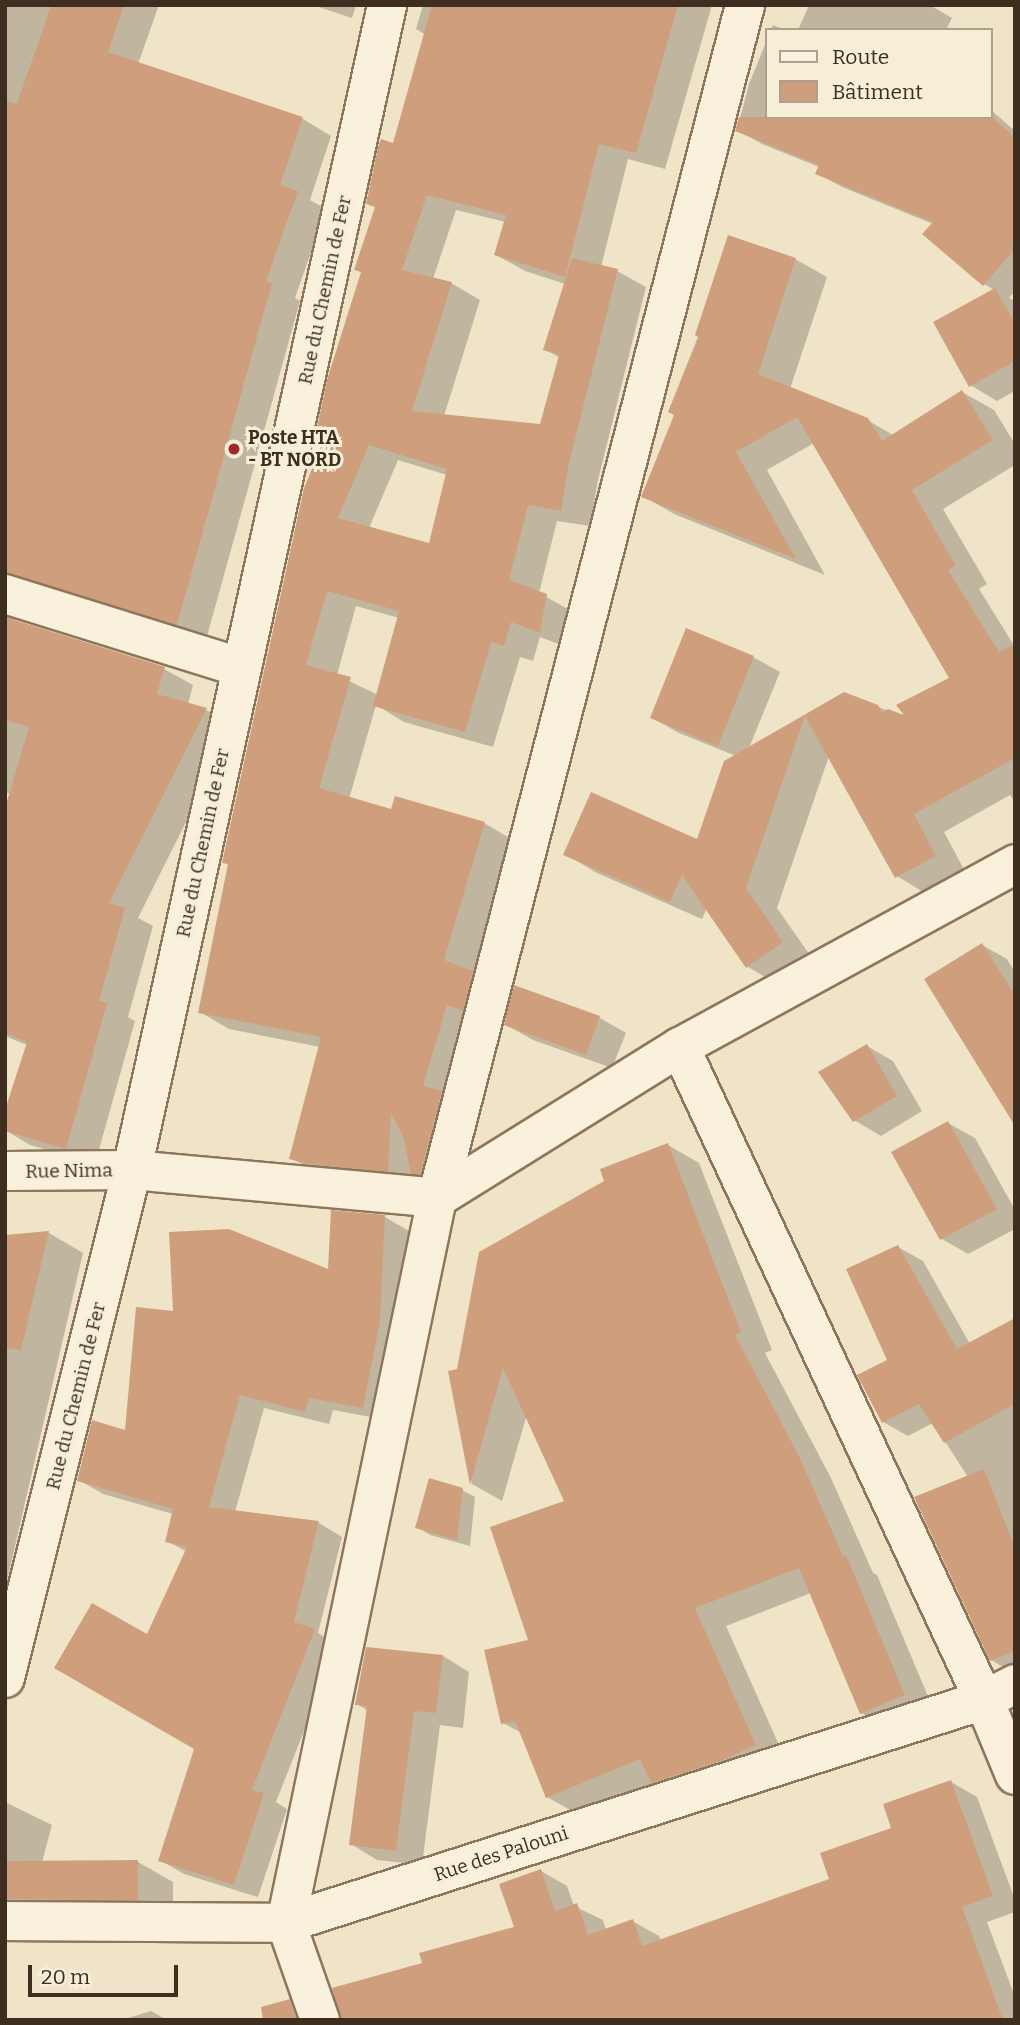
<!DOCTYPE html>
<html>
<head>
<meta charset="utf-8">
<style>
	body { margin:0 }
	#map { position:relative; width:1020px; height:2025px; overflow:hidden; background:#f0e4c8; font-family:Bitter,serif }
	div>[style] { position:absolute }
	.shadow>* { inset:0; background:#0003 }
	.building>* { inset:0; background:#cf9f7d }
	.roads { filter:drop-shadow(2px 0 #8d765c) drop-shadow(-2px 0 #8d765c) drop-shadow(0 2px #8d765c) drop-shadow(0 -2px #8d765c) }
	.street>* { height:38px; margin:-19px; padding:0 19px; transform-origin:19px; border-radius:19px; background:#faf1dc }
	.secondary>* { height:38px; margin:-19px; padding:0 19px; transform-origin:19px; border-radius:19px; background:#faf1dc }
	.dots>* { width:19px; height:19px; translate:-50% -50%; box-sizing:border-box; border:4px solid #f7eed8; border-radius:50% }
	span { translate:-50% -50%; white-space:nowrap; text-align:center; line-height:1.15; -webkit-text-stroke:6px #f7eed8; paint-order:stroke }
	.street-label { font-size:19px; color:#3d2e20 }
	.poi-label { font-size:19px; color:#3d2e20; font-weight:700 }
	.left { translate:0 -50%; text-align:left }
	.frame { position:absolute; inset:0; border:7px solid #3d2e20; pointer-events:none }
	.legend { position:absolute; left:765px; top:28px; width:228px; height:91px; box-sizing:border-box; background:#f7eed8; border:2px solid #ada18e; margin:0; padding:9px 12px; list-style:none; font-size:21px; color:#3d2e20 }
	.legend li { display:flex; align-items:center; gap:14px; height:35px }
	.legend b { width:35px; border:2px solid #ada18e }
	.scale { position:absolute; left:28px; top:1965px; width:150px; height:32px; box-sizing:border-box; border:4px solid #3d2e20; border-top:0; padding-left:9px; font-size:21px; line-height:24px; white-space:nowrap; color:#3d2e20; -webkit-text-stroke:5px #f7eed8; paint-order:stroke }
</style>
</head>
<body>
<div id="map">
	<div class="shadow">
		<i style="clip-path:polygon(5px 5px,159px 5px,138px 64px,303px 119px,331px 136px,310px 200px,326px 209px,295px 298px,300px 301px,206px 640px,12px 605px,15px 622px,164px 669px,193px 685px,188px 704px,206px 710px,234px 726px,138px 918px,153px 926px,128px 1017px,135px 1021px,95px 1164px,30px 1145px,5px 1130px,27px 1045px,5px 1036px,5px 815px,14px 795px,5px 792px)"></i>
		<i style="clip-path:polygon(313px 5px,356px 5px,352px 18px)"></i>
		<i style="clip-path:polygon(evenodd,423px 5px,712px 5px,665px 169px,628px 159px,601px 267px,617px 271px,646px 287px,598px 480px,590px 526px,557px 521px,539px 593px,575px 613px,569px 648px,540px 637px,533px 661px,520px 657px,493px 747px,404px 722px,376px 705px,349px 799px,392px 811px,484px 823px,513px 840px,474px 973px,501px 989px,441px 1189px,417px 1175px,416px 1187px,320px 1175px,291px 1158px,320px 1047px,229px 1029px,200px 1012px,230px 865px,224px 862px,328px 433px,319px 427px,363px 273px,376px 208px,368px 203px,395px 145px,426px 35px,416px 29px,423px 5px,456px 210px,506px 222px,496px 255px,525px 271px,565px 284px,545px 349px,560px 358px,542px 426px,444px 416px,480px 300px,451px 283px,433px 279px,456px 210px,423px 5px,398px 460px,447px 475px,430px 546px,369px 528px,398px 460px,423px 5px,356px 606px,399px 618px,378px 695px,337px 675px,356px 606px)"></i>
		<i style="clip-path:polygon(809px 5px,930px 5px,952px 18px,946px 30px,798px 30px)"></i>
		<i style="clip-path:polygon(773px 25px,786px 30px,771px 30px)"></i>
		<i style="clip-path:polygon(766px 42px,766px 117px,990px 117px,990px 109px,1015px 131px,1015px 291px,1009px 298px,1015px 301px,1015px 391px,997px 401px,970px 385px,994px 290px,984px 284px,933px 224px,842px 187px,817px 173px,819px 167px,762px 144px,737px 130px,749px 84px)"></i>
		<i style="clip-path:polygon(795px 259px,827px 277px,790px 389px,867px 420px,893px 435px,962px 392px,994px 410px,1015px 444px,1015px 465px,943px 509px,987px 584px,979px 589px,1015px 647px,1015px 802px,1010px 795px,944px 832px,967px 875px,928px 895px,897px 876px,829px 756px,777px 908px,814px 961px,779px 985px,748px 967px,707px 908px,702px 919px,597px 873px,565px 854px,698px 841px,736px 756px,679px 733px,652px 718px,753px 657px,780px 672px,749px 748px,844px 693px,908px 719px,952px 679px,814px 443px,767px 470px,825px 575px,674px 514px,643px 496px)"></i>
		<i style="clip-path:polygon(982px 945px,1007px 959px,1015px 972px,1015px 1114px)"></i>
		<i style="clip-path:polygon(516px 988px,600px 1018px,626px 1033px,612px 1068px,533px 1040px,506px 1025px)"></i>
		<i style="clip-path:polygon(867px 1046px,893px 1061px,922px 1111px,881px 1136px,854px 1120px)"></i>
		<i style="clip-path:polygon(948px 1123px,975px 1138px,1015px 1210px,1015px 1229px,968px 1254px,942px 1239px)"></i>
		<i style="clip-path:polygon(668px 1145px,699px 1163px,772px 1350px,765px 1353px,831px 1478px,873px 1573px,877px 1575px,935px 1713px,893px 1731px,861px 1713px,811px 1593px,726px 1626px,787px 1763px,684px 1801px,655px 1784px,579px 1815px,547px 1797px,522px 1733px,503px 1723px,530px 1641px,567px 1502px,527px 1414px,502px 1501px,472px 1484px,450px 1372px,458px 1371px)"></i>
		<i style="clip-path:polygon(385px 1217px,409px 1231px,403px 1336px,387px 1420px,333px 1410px,329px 1424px,264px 1408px,235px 1512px,319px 1523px,342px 1537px,318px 1633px,338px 1645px,276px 1802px,287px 1809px,258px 1897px,184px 1874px,160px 1860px,196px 1748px,147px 1636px,187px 1552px,167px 1541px,173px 1514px,103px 1494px,79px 1480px,127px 1432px,175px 1313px,330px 1272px)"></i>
		<i style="clip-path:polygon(49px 1233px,83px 1253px,5px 1589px,5px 1236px)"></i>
		<i style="clip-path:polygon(898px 1247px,923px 1261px,970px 1344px,1015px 1320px,1015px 1674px,991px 1660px,968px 1477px,933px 1423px,908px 1436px,883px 1422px)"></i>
		<i style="clip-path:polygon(462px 1490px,475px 1497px,470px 1546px,430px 1535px,417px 1527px)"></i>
		<i style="clip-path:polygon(443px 1656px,469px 1672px,463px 1728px,440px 1725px,422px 1865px,377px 1860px,351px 1844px,368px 1711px,357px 1704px)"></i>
		<i style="clip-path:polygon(951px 1782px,977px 1797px,1015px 1900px,1015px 1912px,987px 1922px,1015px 1997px,1015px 2020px,343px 2020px,424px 1964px,516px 1928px,541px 1871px,567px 1886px,574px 1906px,603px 1920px,606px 1930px,632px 1921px,659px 1936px,661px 1941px,832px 1880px)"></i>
		<i style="clip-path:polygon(5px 1802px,52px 1825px,42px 1862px,138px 1862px,173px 1882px,173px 1919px,5px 1912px)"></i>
		<i style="clip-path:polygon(151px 2011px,167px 2020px,121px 2020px)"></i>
	</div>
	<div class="building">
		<i style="clip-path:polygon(51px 5px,124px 5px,108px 52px,303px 117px,280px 185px,298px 191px,266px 281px,272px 283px,177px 625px,5px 573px,5px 101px,17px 104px)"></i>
		<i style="clip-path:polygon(evenodd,432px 5px,678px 5px,636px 153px,599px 144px,565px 277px,494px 255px,506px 215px,427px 195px,402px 270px,452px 282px,412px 411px,540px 424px,559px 355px,543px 350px,572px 258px,618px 269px,569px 463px,561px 511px,528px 505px,509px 580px,547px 594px,540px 633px,511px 622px,504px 646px,491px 642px,465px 732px,373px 706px,399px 611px,327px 591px,306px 665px,351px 677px,319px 788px,391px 809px,395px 796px,485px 822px,444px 960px,473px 971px,463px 1011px,447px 1005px,423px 1086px,442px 1091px,420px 1175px,411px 1174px,403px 1136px,391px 1113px,388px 1172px,309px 1164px,289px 1159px,321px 1037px,198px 1013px,228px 864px,222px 863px,304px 488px,327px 432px,317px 428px,327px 380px,361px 272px,354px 270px,375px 207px,366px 204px,378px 147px,381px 139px,393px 143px,432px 5px,369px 445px,447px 469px,429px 543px,338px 518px,369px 445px)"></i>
		<i style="clip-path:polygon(739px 117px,992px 117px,1015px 138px,1015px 249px,983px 286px,922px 234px,933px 222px,815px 174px,819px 165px,735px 131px)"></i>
		<i style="clip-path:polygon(728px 235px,796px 258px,758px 374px,868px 418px,882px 441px,962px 390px,993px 440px,912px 490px,956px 566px,948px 570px,999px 652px,1015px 644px,1015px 758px,914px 814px,936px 856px,895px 878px,805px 716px,746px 888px,783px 942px,746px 968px,682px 875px,670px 902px,563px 855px,591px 792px,697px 839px,724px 761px,844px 692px,878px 705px,882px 713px,888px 709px,904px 715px,896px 705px,949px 678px,797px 417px,736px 452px,796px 559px,641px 497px,674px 415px,668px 412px,698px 337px,695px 335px)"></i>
		<i style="clip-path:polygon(995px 288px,1015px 323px,1015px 361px,969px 387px,933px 322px)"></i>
		<i style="clip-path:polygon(5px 617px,165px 667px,157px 694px,207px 708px,109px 903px,125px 908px,99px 1001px,107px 1003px,66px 1149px,5px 1131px,5px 1110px,27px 1042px,5px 1033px,5px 808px,29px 727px,5px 720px)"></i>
		<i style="clip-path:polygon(686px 628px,754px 656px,718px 746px,650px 718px)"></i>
		<i style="clip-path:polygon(982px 943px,1015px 995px,1015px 1126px,924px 979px)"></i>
		<i style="clip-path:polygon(514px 985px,600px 1016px,586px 1055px,504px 1025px)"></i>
		<i style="clip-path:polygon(867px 1044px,897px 1096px,853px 1122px,818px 1072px)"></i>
		<i style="clip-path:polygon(948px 1121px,997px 1209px,940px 1240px,891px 1152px)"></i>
		<i style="clip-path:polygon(668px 1143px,741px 1332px,735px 1335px,800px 1458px,843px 1556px,846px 1555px,905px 1695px,860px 1714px,799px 1568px,695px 1608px,756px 1745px,720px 1761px,651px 1783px,640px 1759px,546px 1798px,515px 1721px,501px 1724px,484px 1650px,528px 1640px,490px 1527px,564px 1501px,503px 1368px,470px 1485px,448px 1371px,457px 1369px,479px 1252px,604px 1181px,600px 1169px)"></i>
		<i style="clip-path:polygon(331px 1210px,385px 1215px,380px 1321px,363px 1408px,309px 1398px,305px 1412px,240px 1395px,209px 1507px,319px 1521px,294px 1622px,315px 1629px,252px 1790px,264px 1793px,234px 1885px,158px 1861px,194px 1749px,54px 1668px,92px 1603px,147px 1634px,187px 1547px,165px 1542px,173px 1509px,77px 1481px,92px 1420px,125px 1430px,136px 1307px,173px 1311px,169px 1232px,229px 1229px,328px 1269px)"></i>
		<i style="clip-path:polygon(49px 1231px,21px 1350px,5px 1348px,5px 1235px)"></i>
		<i style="clip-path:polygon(898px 1245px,957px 1349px,1015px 1318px,1015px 1404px,944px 1443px,919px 1404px,882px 1423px,857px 1375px,887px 1360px,846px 1269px)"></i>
		<i style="clip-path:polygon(984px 1469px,1015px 1548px,1015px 1651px,990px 1661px,914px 1497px)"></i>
		<i style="clip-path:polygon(429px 1478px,463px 1488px,457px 1540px,415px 1528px)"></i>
		<i style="clip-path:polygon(366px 1647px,443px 1655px,436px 1713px,414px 1711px,396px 1851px,349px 1845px,367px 1706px,355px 1705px)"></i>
		<i style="clip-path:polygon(951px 1780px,993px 1896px,962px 1907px,1003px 2020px,341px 2020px,332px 1988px,422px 1963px,419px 1953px,514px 1927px,499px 1884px,541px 1869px,555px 1911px,577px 1903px,588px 1935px,633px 1919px,642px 1946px,829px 1879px,820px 1853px,891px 1828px,883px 1804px)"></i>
		<i style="clip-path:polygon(138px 1860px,138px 1900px,5px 1899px,5px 1861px)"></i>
		<i style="clip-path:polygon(290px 1999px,297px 2020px,263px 2020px,261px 2007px)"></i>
	</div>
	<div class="roads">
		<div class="street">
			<i style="left:5px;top:594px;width:248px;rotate:17.3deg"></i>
			<i style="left:680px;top:1047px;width:720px;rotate:65.04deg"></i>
			<i style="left:984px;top:1700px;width:81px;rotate:67.5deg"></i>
			<i style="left:5px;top:1171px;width:127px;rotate:-0.5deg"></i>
			<i style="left:132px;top:1170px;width:306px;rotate:5.2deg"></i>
			<i style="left:437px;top:1198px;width:286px;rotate:-31.9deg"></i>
			<i style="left:680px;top:1047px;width:382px;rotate:-28.6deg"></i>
			<i style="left:5px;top:1921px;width:281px;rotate:0.4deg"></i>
			<i style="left:286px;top:1923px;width:733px;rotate:-17.72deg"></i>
			<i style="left:984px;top:1700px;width:35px;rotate:-27deg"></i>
			<i style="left:320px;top:2020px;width:103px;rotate:-109.3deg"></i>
			<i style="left:286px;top:1923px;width:741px;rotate:-78.23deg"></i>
			<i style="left:437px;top:1198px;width:1232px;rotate:-75.52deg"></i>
		</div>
		<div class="secondary">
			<i style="left:5px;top:1678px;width:524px;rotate:-75.96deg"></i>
			<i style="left:132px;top:1170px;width:1193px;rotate:-77.65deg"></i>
		</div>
	</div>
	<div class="dots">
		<i style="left:234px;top:449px;background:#9e2a2b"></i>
	</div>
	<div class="street-label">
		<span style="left:325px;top:290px;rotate:-78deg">Rue du Chemin de Fer</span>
		<span style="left:203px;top:843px;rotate:-78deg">Rue du Chemin de Fer</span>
		<span style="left:69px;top:1171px;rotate:-1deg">Rue Nima</span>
		<span style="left:76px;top:1396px;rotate:-76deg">Rue du Chemin de Fer</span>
		<span style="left:501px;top:1854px;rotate:-18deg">Rue des Palouni</span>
	</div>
	<div class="poi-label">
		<span class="left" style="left:248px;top:449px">Poste HTA<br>- BT NORD</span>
	</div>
	<div class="frame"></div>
	<ul class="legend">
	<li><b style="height:9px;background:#faf1dc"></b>Route</li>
	<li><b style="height:19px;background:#cf9f7d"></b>Bâtiment</li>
	</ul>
	<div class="scale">20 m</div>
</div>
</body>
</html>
